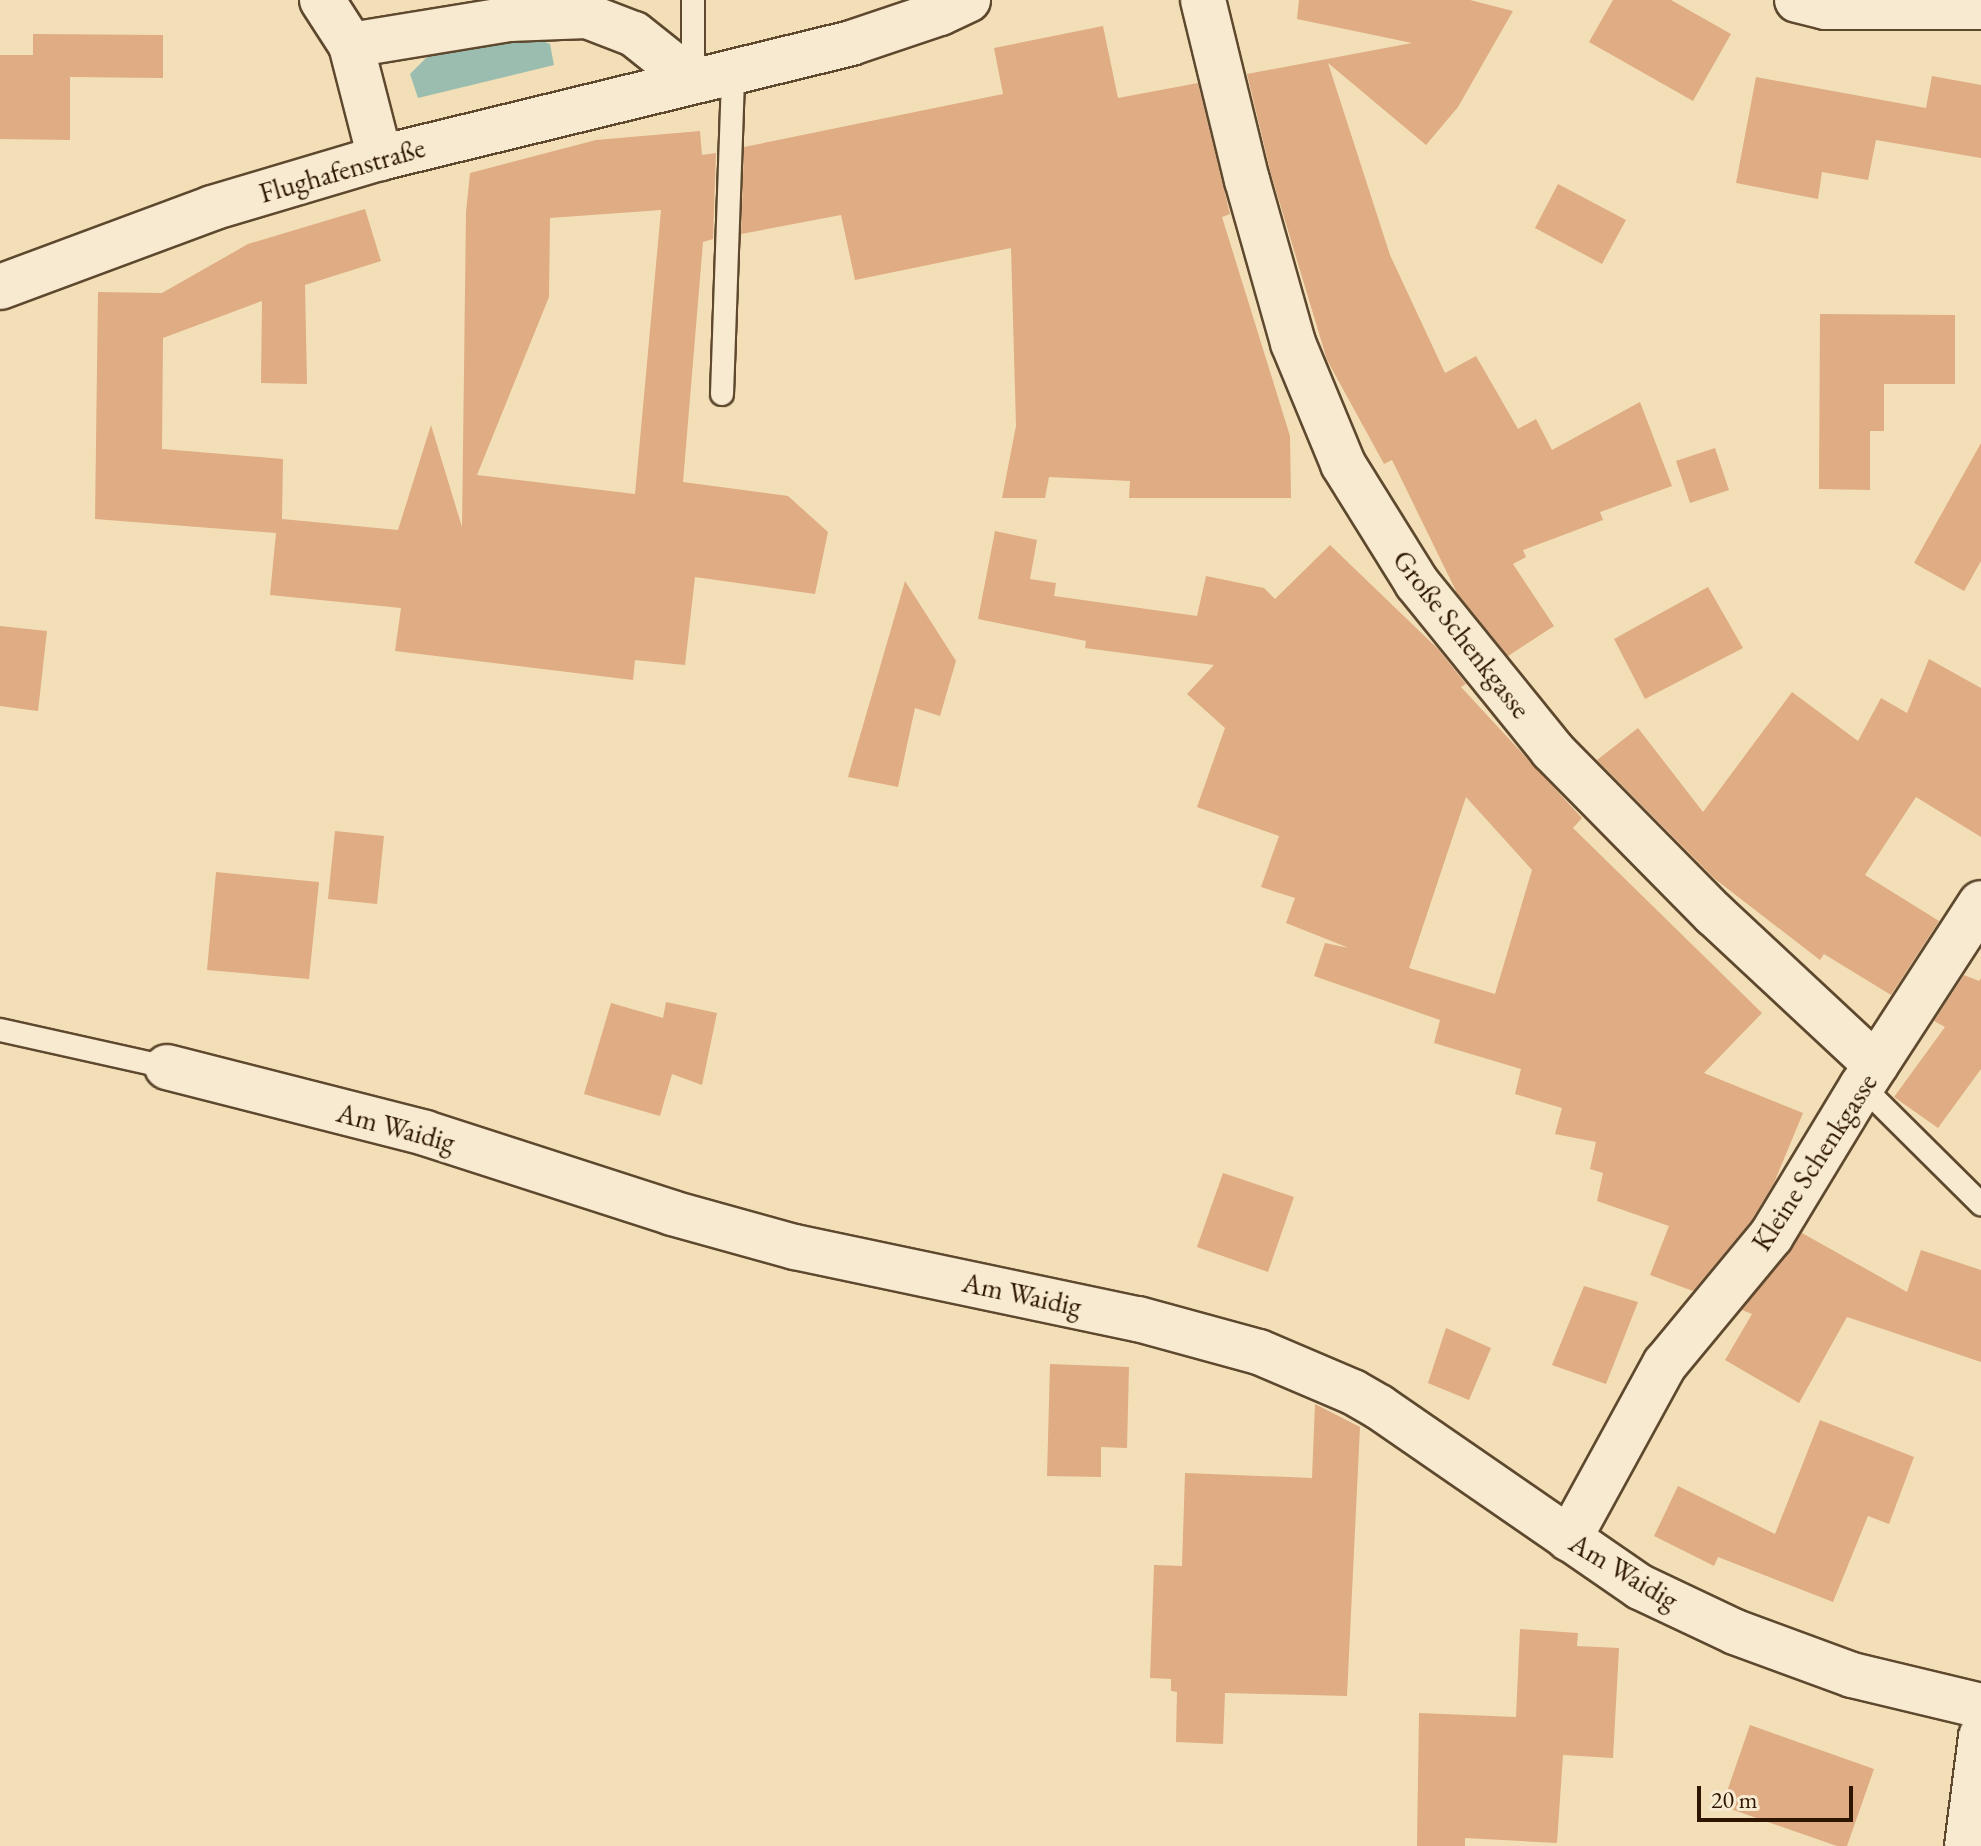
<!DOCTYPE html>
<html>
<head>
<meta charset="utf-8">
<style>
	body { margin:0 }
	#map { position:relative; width:1981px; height:1846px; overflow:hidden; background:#f2dfb7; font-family:"EB Garamond",serif }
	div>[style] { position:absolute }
	.water>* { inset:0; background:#9bbdaf }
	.building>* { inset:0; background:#dfac83 }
	.roads { filter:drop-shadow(2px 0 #5e482e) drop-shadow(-2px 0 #5e482e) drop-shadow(0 2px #5e482e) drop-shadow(0 -2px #5e482e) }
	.service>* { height:22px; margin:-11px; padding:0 11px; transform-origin:11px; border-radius:11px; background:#f7ead0 }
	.minor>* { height:44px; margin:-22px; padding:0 22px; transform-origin:22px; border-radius:22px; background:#f7ead0 }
	.tertiary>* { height:44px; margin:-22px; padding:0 22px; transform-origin:22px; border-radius:22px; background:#f7ead0 }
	span { translate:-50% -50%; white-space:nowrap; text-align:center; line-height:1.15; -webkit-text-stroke:7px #f7ead0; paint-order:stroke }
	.street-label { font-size:28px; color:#2d1500 }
	.scale { position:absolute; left:1697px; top:1786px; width:156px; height:36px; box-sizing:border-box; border:4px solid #2d1500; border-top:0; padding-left:10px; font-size:24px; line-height:28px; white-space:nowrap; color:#2d1500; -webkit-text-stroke:6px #f7ead0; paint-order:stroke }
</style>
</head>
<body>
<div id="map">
	<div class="water">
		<i style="clip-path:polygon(514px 30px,550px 44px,554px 65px,418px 98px,410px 74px,436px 48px)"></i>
	</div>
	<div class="building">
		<i style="clip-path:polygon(1299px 0,1470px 0,1513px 11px,1458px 107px,1426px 145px,1328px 63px,1390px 255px,1445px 373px,1476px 356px,1518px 429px,1536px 419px,1552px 450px,1640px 402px,1672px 486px,1600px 512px,1603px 520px,1523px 550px,1526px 557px,1513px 564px,1554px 626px,1508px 656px,1457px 593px,1392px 460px,1384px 464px,1327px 360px,1271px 174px,1247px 74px,1412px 43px,1297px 19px)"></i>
		<i style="clip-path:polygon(1613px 0,1671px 0,1731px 34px,1693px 101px,1589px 42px)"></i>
		<i style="clip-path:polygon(1103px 26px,1118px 98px,1198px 83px,1230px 214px,1222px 217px,1290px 436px,1291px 498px,1129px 498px,1130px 481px,1049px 477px,1045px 498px,1002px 498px,1016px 426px,1011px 248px,855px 280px,841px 215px,741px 234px,744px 147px,1003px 94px,994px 48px)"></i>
		<i style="clip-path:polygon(33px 34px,163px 35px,163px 78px,70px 77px,70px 140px,0 139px,0 55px,33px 55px)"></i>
		<i style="clip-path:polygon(1932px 76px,1981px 85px,1981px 158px,1876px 140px,1868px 180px,1822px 172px,1818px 199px,1736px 183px,1756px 77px,1926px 108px)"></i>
		<i style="clip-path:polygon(evenodd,700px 131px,702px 155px,716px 153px,713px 239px,703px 242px,683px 482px,788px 496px,828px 532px,815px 594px,695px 577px,685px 665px,635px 660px,633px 680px,395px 651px,401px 608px,270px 595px,276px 533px,95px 519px,98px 292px,162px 293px,248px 244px,365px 209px,381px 261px,305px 285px,307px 384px,261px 383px,262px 301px,163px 338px,162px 449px,283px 459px,282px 519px,398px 530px,431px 425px,462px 527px,466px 212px,470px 173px,596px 140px,700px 131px,661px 210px,635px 494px,477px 475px,549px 297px,550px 218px,661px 210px)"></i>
		<i style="clip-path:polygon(1558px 184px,1626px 220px,1602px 264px,1535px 228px)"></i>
		<i style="clip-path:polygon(1820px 314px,1955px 315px,1955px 384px,1884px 384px,1884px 431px,1870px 431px,1870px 490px,1819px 489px)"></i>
		<i style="clip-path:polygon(1981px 443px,1981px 561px,1964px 591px,1914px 563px)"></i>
		<i style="clip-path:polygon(1715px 448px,1729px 490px,1690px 503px,1676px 461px)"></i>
		<i style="clip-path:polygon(evenodd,995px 531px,1037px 540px,1030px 579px,1056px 583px,1054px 596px,1197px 616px,1206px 576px,1264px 588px,1275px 599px,1330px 545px,1438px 649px,1466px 684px,1461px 687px,1582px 818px,1573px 828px,1762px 1013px,1704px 1073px,1803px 1113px,1774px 1183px,1751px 1221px,1693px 1291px,1650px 1275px,1669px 1226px,1597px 1201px,1603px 1173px,1590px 1169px,1596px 1142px,1555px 1134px,1562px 1108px,1515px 1094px,1521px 1069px,1434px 1043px,1440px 1020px,1314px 976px,1325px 943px,1349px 948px,1286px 923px,1295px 898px,1261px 887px,1279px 836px,1197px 807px,1225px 728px,1187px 694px,1214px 665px,1085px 648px,1086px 641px,978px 619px,995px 531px,1466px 797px,1532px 870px,1495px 994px,1409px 968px,1466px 797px)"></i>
		<i style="clip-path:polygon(905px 581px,956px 661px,940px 716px,915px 708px,898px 787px,848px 777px)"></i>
		<i style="clip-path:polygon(1708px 587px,1743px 648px,1645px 699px,1614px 639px)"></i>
		<i style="clip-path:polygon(0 626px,47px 631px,38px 711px,0 706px)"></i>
		<i style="clip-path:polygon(1929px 659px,1981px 688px,1981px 837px,1916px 797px,1865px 875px,1939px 921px,1891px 995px,1824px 954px,1820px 960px,1715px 879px,1597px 760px,1638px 728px,1703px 812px,1792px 692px,1858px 741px,1881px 698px,1907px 713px)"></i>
		<i style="clip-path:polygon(335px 831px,384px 836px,377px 904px,328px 899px)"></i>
		<i style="clip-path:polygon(216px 872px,319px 882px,309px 979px,207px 970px)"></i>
		<i style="clip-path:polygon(1964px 975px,1979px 981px,1981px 978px,1981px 1069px,1938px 1128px,1894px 1097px,1945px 1027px,1934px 1021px)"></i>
		<i style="clip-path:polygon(666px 1002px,717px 1013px,702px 1085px,672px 1074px,660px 1116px,584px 1094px,611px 1003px,663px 1018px)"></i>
		<i style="clip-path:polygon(1223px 1173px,1294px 1197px,1268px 1272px,1197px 1247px)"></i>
		<i style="clip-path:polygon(1802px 1233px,1907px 1292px,1921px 1250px,1981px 1270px,1981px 1362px,1847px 1317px,1799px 1403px,1725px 1360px,1752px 1314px,1742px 1310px)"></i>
		<i style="clip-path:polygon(1584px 1286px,1638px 1302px,1606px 1384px,1552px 1365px)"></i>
		<i style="clip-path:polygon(1446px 1328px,1491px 1348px,1469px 1400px,1428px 1383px)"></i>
		<i style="clip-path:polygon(1050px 1364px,1129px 1367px,1127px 1448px,1101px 1447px,1101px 1477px,1047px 1476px)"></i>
		<i style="clip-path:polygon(1315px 1404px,1360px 1427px,1347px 1696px,1225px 1693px,1223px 1744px,1176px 1742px,1177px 1692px,1171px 1691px,1171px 1679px,1150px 1678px,1154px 1565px,1182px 1566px,1185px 1473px,1312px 1478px)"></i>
		<i style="clip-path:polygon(1820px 1420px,1914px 1457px,1889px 1524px,1868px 1516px,1833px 1602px,1718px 1557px,1714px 1566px,1654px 1536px,1678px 1486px,1775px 1534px)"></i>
		<i style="clip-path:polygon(1520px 1629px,1578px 1633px,1577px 1646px,1619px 1648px,1613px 1758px,1563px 1755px,1557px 1843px,1465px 1838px,1465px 1846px,1417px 1846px,1419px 1713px,1516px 1717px)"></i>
		<i style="clip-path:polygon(1750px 1725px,1874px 1769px,1847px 1846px,1837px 1846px,1722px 1806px)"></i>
	</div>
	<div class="roads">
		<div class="service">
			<i style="left:693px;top:0;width:81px;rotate:90deg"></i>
			<i style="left:722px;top:394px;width:322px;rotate:-88deg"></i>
			<i style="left:0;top:1030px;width:171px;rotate:12.5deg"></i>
			<i style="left:1862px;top:1086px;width:168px;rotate:44.8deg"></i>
		</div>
		<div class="minor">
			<i style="left:322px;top:0;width:54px;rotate:57.2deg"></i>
			<i style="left:351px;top:45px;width:117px;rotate:75.6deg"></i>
			<i style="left:1203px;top:0;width:185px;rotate:76.3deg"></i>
			<i style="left:1247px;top:180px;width:169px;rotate:74.2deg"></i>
			<i style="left:1293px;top:343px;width:131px;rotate:67.5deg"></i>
			<i style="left:1343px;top:464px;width:140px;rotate:58.1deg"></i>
			<i style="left:1417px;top:583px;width:215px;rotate:51deg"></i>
			<i style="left:1552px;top:750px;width:231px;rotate:45.4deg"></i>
			<i style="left:1714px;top:914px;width:221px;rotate:43deg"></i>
			<i style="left:351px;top:45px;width:160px;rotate:-9.3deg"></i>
			<i style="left:509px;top:19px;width:78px;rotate:-2.2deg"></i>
			<i style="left:587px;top:16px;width:50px;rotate:21deg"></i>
			<i style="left:634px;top:34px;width:75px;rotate:38.5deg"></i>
			<i style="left:167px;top:1067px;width:266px;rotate:14.3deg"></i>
			<i style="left:425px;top:1133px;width:260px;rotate:17.9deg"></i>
			<i style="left:672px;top:1213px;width:128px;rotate:15.5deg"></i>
			<i style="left:795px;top:1247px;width:350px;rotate:11.9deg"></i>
			<i style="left:1138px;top:1319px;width:125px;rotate:15.3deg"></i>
			<i style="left:1259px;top:1352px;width:102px;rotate:23.1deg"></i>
			<i style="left:1353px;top:1392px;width:30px;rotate:30deg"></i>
			<i style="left:1379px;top:1407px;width:317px;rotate:34.6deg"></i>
			<i style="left:1640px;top:1587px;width:105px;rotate:25.3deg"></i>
			<i style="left:1735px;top:1632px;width:125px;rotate:20.2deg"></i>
			<i style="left:1852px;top:1675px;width:133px;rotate:13.5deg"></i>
			<i style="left:1569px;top:1539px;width:200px;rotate:-61.3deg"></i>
			<i style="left:1665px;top:1364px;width:166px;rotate:-50.4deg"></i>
			<i style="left:1771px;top:1236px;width:175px;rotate:-58.8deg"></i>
			<i style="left:1862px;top:1086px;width:218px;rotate:-57deg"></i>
			<i style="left:1967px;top:1846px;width:111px;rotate:-82.7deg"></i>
		</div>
		<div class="tertiary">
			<i style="left:1797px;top:0;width:29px;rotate:14deg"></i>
			<i style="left:1825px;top:7px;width:156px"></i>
			<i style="left:0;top:287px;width:226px;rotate:-20.4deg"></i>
			<i style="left:212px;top:208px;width:175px;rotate:-16.6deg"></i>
			<i style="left:380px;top:158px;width:485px;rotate:-13.7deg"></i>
			<i style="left:851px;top:43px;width:94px;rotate:-18.6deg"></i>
			<i style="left:940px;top:13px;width:31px;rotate:-25deg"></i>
		</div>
	</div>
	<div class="street-label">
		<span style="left:342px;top:170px;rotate:-16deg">Flughafenstraße</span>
		<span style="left:1462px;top:634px;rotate:52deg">Große Schenkgasse</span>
		<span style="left:396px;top:1127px;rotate:15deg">Am Waidig</span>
		<span style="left:1814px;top:1162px;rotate:-57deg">Kleine Schenkgasse</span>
		<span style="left:1022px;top:1294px;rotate:12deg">Am Waidig</span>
		<span style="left:1624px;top:1571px;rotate:31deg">Am Waidig</span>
	</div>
	<div class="scale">20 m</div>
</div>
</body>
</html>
